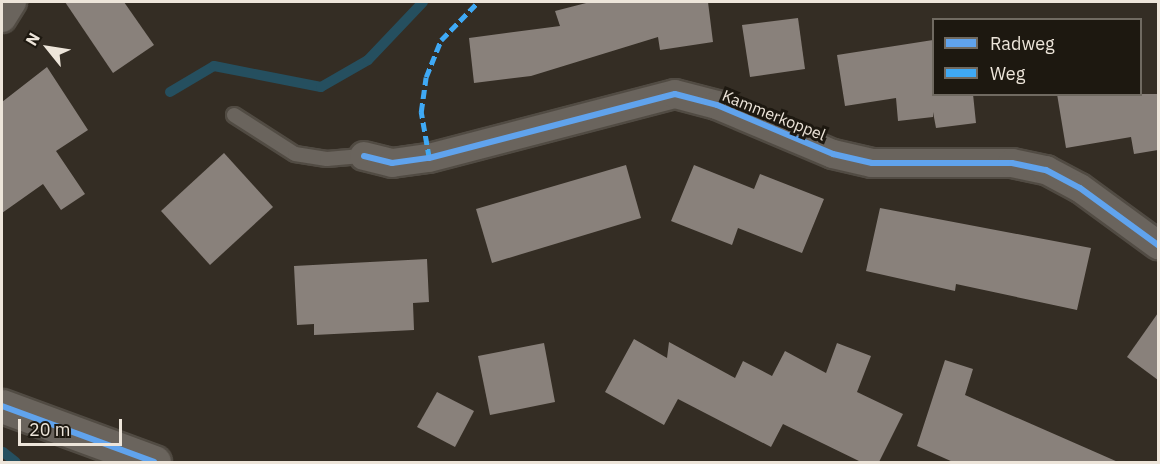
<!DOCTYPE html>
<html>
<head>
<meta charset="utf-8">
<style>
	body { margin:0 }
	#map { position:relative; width:1160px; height:464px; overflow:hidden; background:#342d24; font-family:"IBM Plex Sans",sans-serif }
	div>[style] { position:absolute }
	.stream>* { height:10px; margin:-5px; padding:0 5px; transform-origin:5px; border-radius:5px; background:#254f5f }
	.building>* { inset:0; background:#89817b }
	.roads { filter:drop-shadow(2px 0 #514b43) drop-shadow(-2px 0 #514b43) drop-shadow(0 2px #514b43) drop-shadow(0 -2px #514b43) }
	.lane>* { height:14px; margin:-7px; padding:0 7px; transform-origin:7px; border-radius:7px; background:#6a645d }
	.street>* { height:28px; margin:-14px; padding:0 14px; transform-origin:14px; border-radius:14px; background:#6a645d }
	.secondary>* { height:33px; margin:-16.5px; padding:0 16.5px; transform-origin:16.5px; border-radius:16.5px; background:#6a645d }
	.quiet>* { height:4.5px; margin-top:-2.25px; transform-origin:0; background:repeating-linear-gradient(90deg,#3fa9f5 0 9px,transparent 0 13.5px) }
	.cycleway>* { height:6px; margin:-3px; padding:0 3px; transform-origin:3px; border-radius:3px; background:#60a3ed }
	span { translate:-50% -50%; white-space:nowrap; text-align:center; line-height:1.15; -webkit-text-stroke:6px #1d1810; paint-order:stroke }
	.street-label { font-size:16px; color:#ede5da }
	.frame { position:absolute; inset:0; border:3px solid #ede5da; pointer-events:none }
	.legend { position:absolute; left:932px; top:18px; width:210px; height:78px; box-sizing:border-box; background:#1d1810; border:2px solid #706a61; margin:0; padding:8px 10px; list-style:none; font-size:18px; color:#ede5da }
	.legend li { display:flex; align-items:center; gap:12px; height:30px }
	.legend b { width:30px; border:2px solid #706a61 }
	.north { position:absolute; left:18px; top:18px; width:60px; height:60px; -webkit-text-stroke:4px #1d1810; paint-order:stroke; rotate:300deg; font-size:16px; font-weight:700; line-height:24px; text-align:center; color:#ede5da }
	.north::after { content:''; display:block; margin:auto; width:21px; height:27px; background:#ede5da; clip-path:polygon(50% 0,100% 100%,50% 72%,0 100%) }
	.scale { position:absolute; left:18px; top:419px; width:104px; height:27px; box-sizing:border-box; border:3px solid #ede5da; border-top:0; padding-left:8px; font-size:18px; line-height:21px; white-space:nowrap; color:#ede5da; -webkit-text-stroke:4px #1d1810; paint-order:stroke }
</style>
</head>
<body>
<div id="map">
	<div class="stream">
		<i style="left:170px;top:92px;width:51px;rotate:-30.6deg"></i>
		<i style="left:214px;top:66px;width:109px;rotate:11.1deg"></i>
		<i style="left:321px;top:87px;width:54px;rotate:-29.9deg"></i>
		<i style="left:368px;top:60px;width:80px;rotate:-46.5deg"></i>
		<i style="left:3px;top:452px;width:16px;rotate:38deg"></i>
	</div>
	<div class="building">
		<i style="clip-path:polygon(65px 2px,124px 2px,154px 45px,113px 73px)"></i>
		<i style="clip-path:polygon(590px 2px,708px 2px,713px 42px,660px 50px,658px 37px,531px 76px,474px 83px,469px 38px,560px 26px,555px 11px)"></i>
		<i style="clip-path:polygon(798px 18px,805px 69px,750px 77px,742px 25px)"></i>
		<i style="clip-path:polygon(933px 40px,933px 94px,973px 94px,976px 123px,936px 128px,933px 112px,933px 117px,898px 121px,896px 98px,845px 106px,837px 55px)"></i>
		<i style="clip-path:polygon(47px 67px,88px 130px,56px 151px,85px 194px,61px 210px,43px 184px,2px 213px,2px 102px)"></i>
		<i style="clip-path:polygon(1057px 94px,1158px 94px,1158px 150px,1134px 154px,1131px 137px,1066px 148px)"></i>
		<i style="clip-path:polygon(224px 153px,273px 207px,210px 265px,161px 211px)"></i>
		<i style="clip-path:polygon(626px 165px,641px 218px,492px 263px,476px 209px)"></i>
		<i style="clip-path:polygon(694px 165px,754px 189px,760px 174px,824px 199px,802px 253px,738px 228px,732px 245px,671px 221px)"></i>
		<i style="clip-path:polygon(880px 208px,1091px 248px,1077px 310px,956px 284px,955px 291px,866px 271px)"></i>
		<i style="clip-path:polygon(427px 259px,429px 302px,413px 303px,414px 330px,314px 335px,314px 324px,297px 325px,294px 266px)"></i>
		<i style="clip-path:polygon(1158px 313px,1158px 380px,1127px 357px)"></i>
		<i style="clip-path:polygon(634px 339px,667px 358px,669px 342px,735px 378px,743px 361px,772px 376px,785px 351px,826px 373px,837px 343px,871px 356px,857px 392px,903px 414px,879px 462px,861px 462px,783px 424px,771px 447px,678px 399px,664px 425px,605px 392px)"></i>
		<i style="clip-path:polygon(544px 343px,555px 402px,490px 415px,478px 356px)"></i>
		<i style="clip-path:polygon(945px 360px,973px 369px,965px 395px,1118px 462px,953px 462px,917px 446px)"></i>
		<i style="clip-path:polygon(437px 392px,474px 411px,455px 447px,417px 427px)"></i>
	</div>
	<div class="roads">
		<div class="lane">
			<i style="left:234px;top:115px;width:72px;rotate:32.6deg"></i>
			<i style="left:295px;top:154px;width:32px;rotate:9deg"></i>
			<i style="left:327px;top:159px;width:37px;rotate:-5deg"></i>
		</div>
		<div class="street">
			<i style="left:2px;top:18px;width:19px;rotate:-58deg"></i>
			<i style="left:364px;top:156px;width:29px;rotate:14deg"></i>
			<i style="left:392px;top:163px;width:37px;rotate:-8deg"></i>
			<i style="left:429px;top:158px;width:254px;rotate:-14.6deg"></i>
			<i style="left:675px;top:94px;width:43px;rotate:14.7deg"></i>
			<i style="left:717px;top:105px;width:126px;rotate:22.9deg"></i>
			<i style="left:833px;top:154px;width:40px;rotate:13deg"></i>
			<i style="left:872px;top:163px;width:140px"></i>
			<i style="left:1012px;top:163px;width:35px;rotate:12deg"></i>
			<i style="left:1046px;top:170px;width:38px;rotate:28deg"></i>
			<i style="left:1080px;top:188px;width:97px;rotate:36.2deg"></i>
		</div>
		<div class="secondary">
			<i style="left:2px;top:406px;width:162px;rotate:20.2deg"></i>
		</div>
	</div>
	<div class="quiet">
		<i style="left:429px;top:158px;width:47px;rotate:-99.9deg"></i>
		<i style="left:421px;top:112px;width:35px;rotate:-82deg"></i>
		<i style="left:426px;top:77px;width:40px;rotate:-68deg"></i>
		<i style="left:441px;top:40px;width:53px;rotate:-45.8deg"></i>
	</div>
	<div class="cycleway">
		<i style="left:364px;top:156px;width:29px;rotate:14deg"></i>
		<i style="left:392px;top:163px;width:37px;rotate:-8deg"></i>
		<i style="left:429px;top:158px;width:254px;rotate:-14.6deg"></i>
		<i style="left:675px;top:94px;width:43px;rotate:14.7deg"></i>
		<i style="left:717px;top:105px;width:126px;rotate:22.9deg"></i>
		<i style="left:833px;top:154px;width:40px;rotate:13deg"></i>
		<i style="left:872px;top:163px;width:140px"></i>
		<i style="left:1012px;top:163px;width:35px;rotate:12deg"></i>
		<i style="left:1046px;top:170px;width:38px;rotate:28deg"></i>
		<i style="left:1080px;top:188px;width:97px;rotate:36.2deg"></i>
		<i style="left:2px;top:406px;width:162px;rotate:20.2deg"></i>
	</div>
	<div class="street-label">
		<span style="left:774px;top:115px;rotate:22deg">Kammerkoppel</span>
	</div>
	<div class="frame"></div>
	<ul class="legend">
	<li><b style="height:8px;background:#60a3ed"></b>Radweg</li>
	<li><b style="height:8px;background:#3fa9f5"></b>Weg</li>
	</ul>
	<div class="north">N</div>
	<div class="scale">20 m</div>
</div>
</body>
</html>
